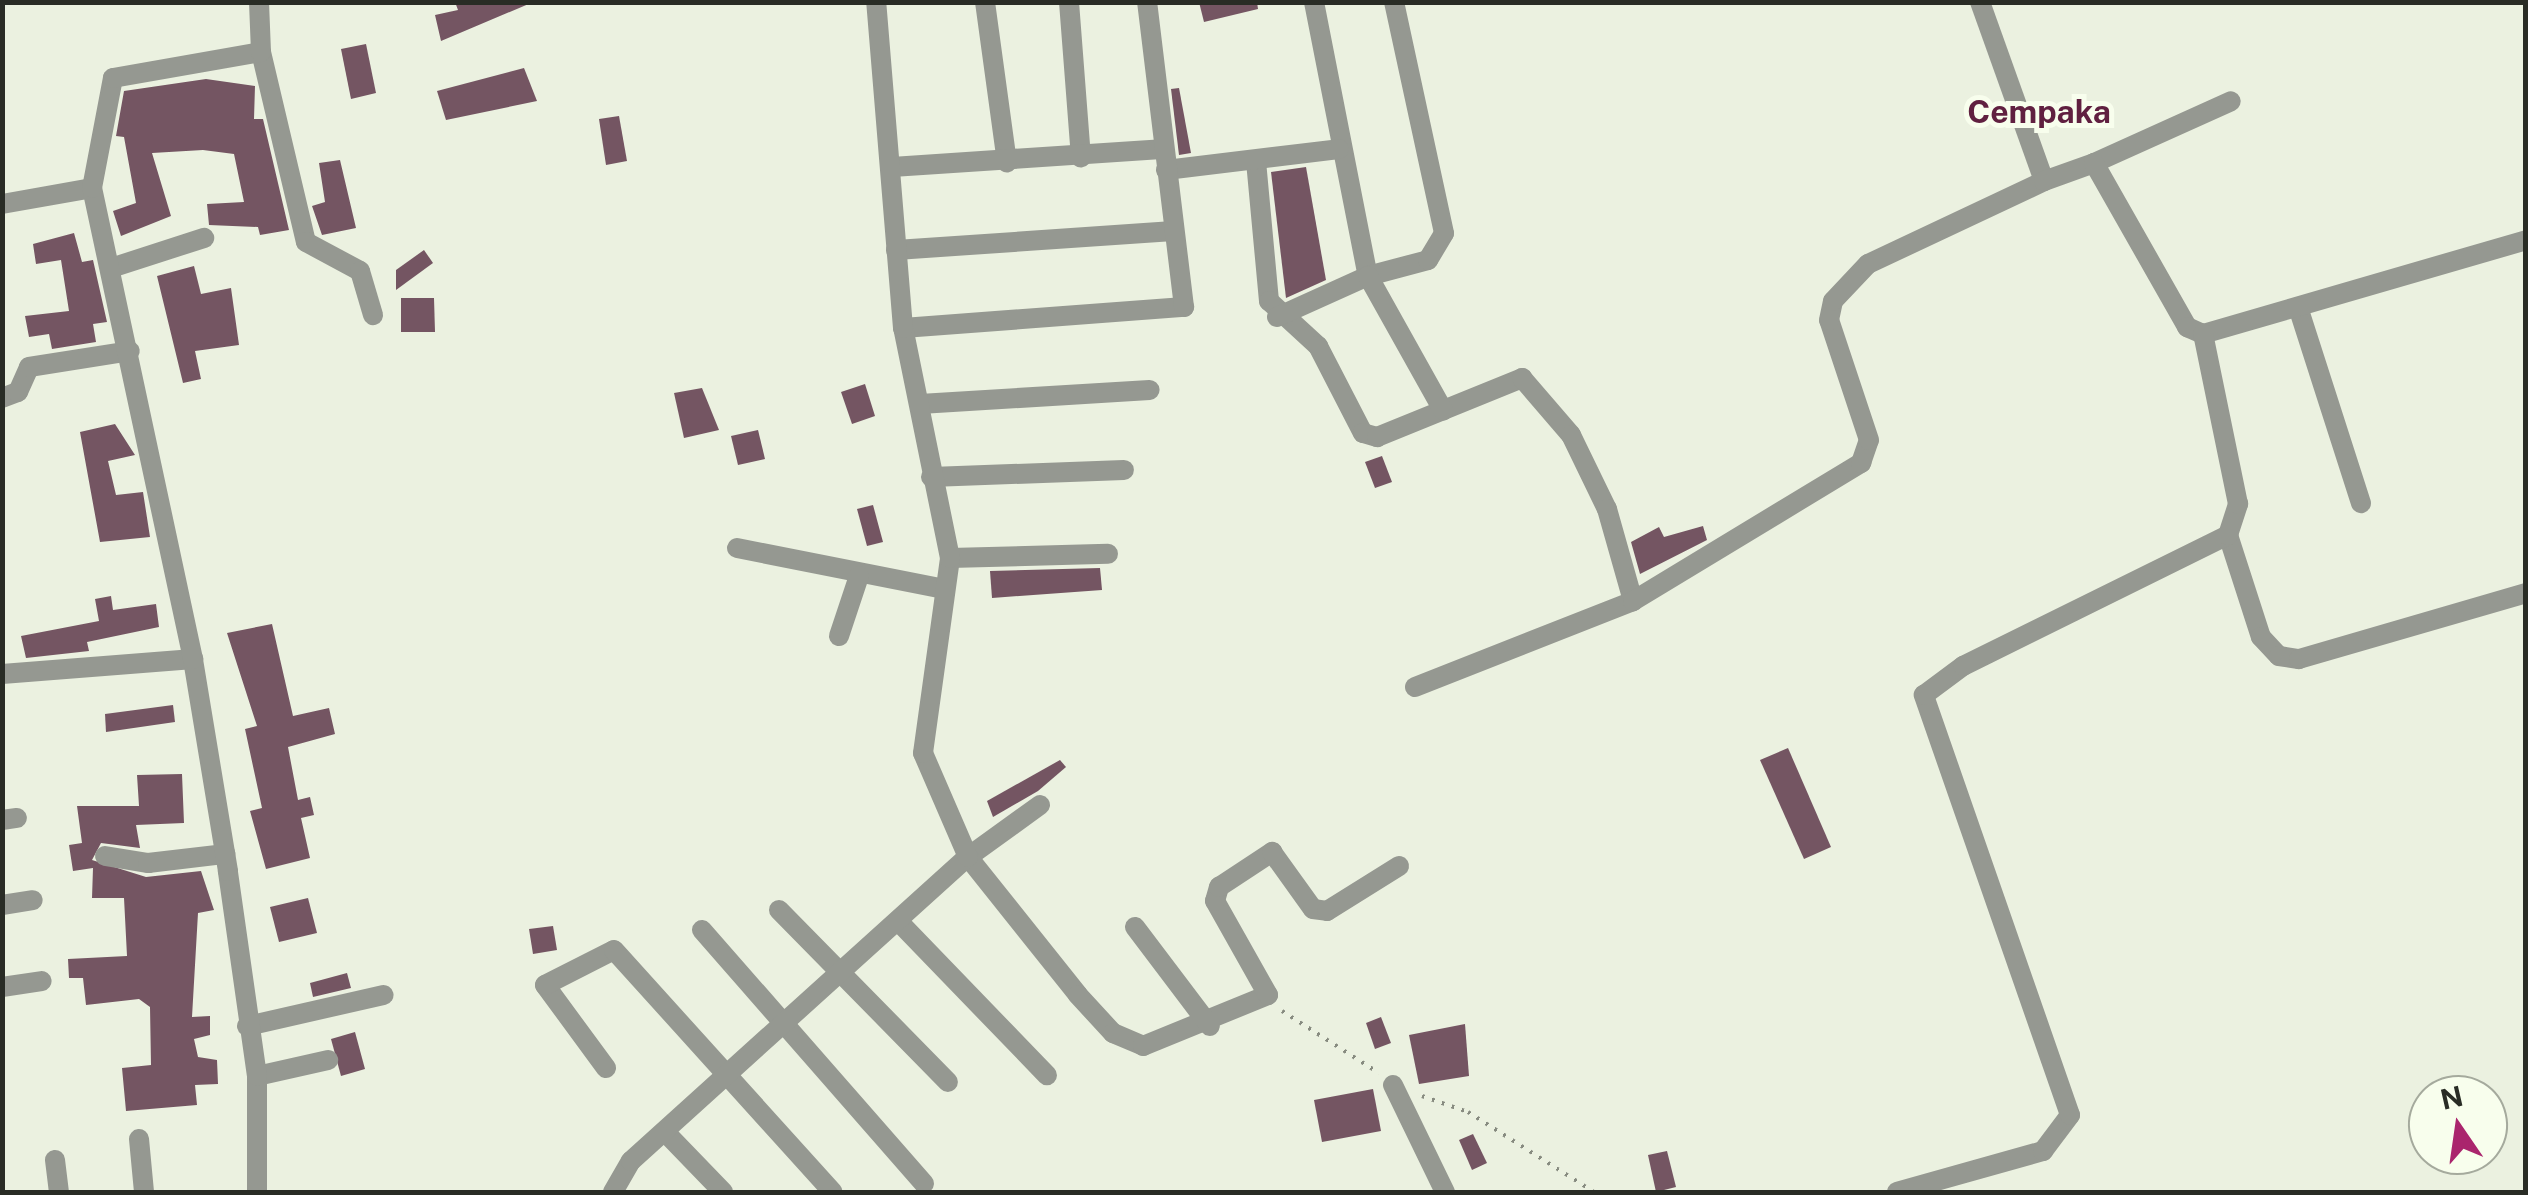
<!DOCTYPE html>
<html>
<head>
<meta charset="utf-8">
<style>
	body { margin:0 }
	#map { position:relative; width:2528px; height:1195px; overflow:hidden; background:#ebf1e0; font-family:"Public Sans",sans-serif }
	div>[style] { position:absolute }
	.building>* { inset:0; background:#745562 }
	.path>* { height:4px; margin-top:-2px; transform-origin:0; background:repeating-linear-gradient(90deg,#878b80 0 2.5px,transparent 0 10.5px) }
	.minor>* { height:20px; margin:-10px; padding:0 10px; transform-origin:10px; border-radius:10px; background:#959891 }
	span { translate:-50% -50%; white-space:nowrap; text-align:center; line-height:1.15; -webkit-text-stroke:10px #f8feed; paint-order:stroke }
	.quarter-label { font-size:32px; color:#602040; font-weight:700 }
	.frame { position:absolute; inset:0; border:5px solid #292c25; pointer-events:none }
	.north { position:absolute; left:2408px; top:1075px; width:100px; height:100px; box-sizing:border-box; background:#f8feed; border:2px solid #a5aa9d; border-radius:50%; rotate:347deg; font-size:28px; font-weight:700; line-height:40px; text-align:center; color:#292c25 }
	.north::after { content:''; display:block; margin:auto; width:35px; height:45px; background:#aa256d; clip-path:polygon(50% 0,100% 100%,50% 72%,0 100%) }
</style>
</head>
<body>
<div id="map">
	<div class="building">
		<i style="clip-path:polygon(455px 2px,531px 2px,531px 3px,441px 41px,435px 15px,458px 10px)"></i>
		<i style="clip-path:polygon(1199px 2px,1257px 2px,1258px 9px,1204px 22px)"></i>
		<i style="clip-path:polygon(366px 44px,376px 93px,351px 99px,341px 49px)"></i>
		<i style="clip-path:polygon(524px 68px,537px 101px,446px 120px,437px 91px)"></i>
		<i style="clip-path:polygon(206px 79px,255px 86px,254px 119px,263px 119px,289px 230px,260px 235px,258px 227px,209px 225px,207px 204px,244px 202px,234px 154px,203px 150px,152px 153px,171px 216px,121px 236px,113px 211px,136px 203px,124px 137px,116px 136px,124px 91px)"></i>
		<i style="clip-path:polygon(1179px 88px,1191px 153px,1179px 155px,1171px 89px)"></i>
		<i style="clip-path:polygon(619px 116px,627px 161px,606px 165px,599px 119px)"></i>
		<i style="clip-path:polygon(340px 160px,356px 228px,322px 235px,312px 206px,325px 202px,319px 163px)"></i>
		<i style="clip-path:polygon(1306px 167px,1326px 280px,1286px 298px,1271px 172px)"></i>
		<i style="clip-path:polygon(74px 233px,82px 262px,93px 260px,107px 322px,93px 324px,96px 342px,52px 349px,49px 334px,29px 337px,25px 316px,69px 311px,61px 260px,36px 264px,33px 244px)"></i>
		<i style="clip-path:polygon(424px 250px,433px 263px,396px 290px,396px 270px)"></i>
		<i style="clip-path:polygon(194px 266px,201px 294px,231px 288px,239px 345px,195px 351px,201px 379px,183px 383px,157px 276px)"></i>
		<i style="clip-path:polygon(401px 298px,434px 298px,435px 332px,401px 332px)"></i>
		<i style="clip-path:polygon(865px 384px,875px 416px,852px 424px,841px 392px)"></i>
		<i style="clip-path:polygon(702px 388px,719px 430px,684px 438px,674px 393px)"></i>
		<i style="clip-path:polygon(115px 424px,135px 455px,108px 461px,116px 495px,143px 492px,150px 537px,100px 542px,80px 432px)"></i>
		<i style="clip-path:polygon(758px 430px,765px 459px,738px 465px,731px 436px)"></i>
		<i style="clip-path:polygon(1382px 456px,1392px 482px,1375px 488px,1365px 462px)"></i>
		<i style="clip-path:polygon(873px 505px,883px 542px,867px 546px,857px 509px)"></i>
		<i style="clip-path:polygon(1703px 526px,1707px 540px,1640px 574px,1631px 542px,1659px 527px,1664px 537px)"></i>
		<i style="clip-path:polygon(1100px 568px,1102px 590px,992px 598px,990px 571px)"></i>
		<i style="clip-path:polygon(111px 596px,113px 610px,156px 604px,159px 627px,87px 642px,89px 651px,26px 658px,21px 636px,99px 621px,95px 599px)"></i>
		<i style="clip-path:polygon(272px 624px,293px 716px,329px 708px,335px 734px,288px 747px,298px 800px,310px 797px,314px 815px,301px 818px,310px 858px,266px 869px,250px 811px,262px 808px,245px 729px,257px 726px,227px 633px)"></i>
		<i style="clip-path:polygon(173px 705px,175px 722px,106px 732px,105px 714px)"></i>
		<i style="clip-path:polygon(1788px 748px,1831px 847px,1804px 859px,1760px 760px)"></i>
		<i style="clip-path:polygon(1060px 760px,1066px 767px,1038px 791px,993px 817px,987px 801px)"></i>
		<i style="clip-path:polygon(182px 774px,184px 823px,136px 825px,140px 848px,101px 843px,92px 860px,146px 877px,201px 871px,214px 910px,198px 913px,192px 1017px,210px 1016px,210px 1035px,194px 1039px,198px 1057px,217px 1060px,218px 1084px,195px 1085px,197px 1105px,126px 1111px,122px 1068px,151px 1065px,150px 1007px,139px 999px,86px 1005px,83px 978px,69px 978px,68px 959px,127px 956px,124px 898px,92px 898px,93px 868px,73px 871px,69px 845px,82px 843px,77px 806px,139px 806px,137px 775px)"></i>
		<i style="clip-path:polygon(308px 898px,317px 933px,279px 942px,270px 907px)"></i>
		<i style="clip-path:polygon(553px 926px,557px 950px,533px 954px,529px 929px)"></i>
		<i style="clip-path:polygon(347px 973px,351px 988px,313px 997px,310px 983px)"></i>
		<i style="clip-path:polygon(1381px 1017px,1391px 1043px,1375px 1049px,1366px 1023px)"></i>
		<i style="clip-path:polygon(1465px 1024px,1469px 1076px,1419px 1084px,1409px 1035px)"></i>
		<i style="clip-path:polygon(355px 1032px,365px 1069px,341px 1076px,331px 1039px)"></i>
		<i style="clip-path:polygon(1373px 1089px,1381px 1131px,1322px 1142px,1314px 1100px)"></i>
		<i style="clip-path:polygon(1473px 1134px,1487px 1163px,1472px 1170px,1459px 1140px)"></i>
		<i style="clip-path:polygon(1667px 1151px,1676px 1187px,1656px 1192px,1648px 1155px)"></i>
	</div>
	<div class="path">
		<i style="left:1282px;top:1011px;width:115px;rotate:32.6deg"></i>
		<i style="left:1422px;top:1096px;width:49px;rotate:19.2deg"></i>
		<i style="left:1468px;top:1112px;width:149px;rotate:32.4deg"></i>
	</div>
	<div class="minor">
		<i style="left:985px;top:2px;width:162px;rotate:82.2deg"></i>
		<i style="left:1069px;top:2px;width:156px;rotate:85.6deg"></i>
		<i style="left:1314px;top:2px;width:279px;rotate:78.9deg"></i>
		<i style="left:1368px;top:276px;width:62px;rotate:-14.9deg"></i>
		<i style="left:1428px;top:260px;width:31px;rotate:-59deg"></i>
		<i style="left:1444px;top:233px;width:236px;rotate:-102.2deg"></i>
		<i style="left:1980px;top:2px;width:190px;rotate:70.3deg"></i>
		<i style="left:261px;top:52px;width:195px;rotate:76.7deg"></i>
		<i style="left:306px;top:242px;width:61px;rotate:28.2deg"></i>
		<i style="left:360px;top:271px;width:46px;rotate:73.5deg"></i>
		<i style="left:1256px;top:161px;width:141px;rotate:84.7deg"></i>
		<i style="left:1269px;top:301px;width:67px;rotate:42.6deg"></i>
		<i style="left:1318px;top:346px;width:98px;rotate:62.7deg"></i>
		<i style="left:1363px;top:433px;width:15px;rotate:16deg"></i>
		<i style="left:1377px;top:437px;width:157px;rotate:-22.1deg"></i>
		<i style="left:1522px;top:378px;width:75px;rotate:49.3deg"></i>
		<i style="left:1571px;top:435px;width:82px;rotate:64.1deg"></i>
		<i style="left:1607px;top:509px;width:96px;rotate:74.2deg"></i>
		<i style="left:2094px;top:163px;width:150px;rotate:-24.3deg"></i>
		<i style="left:892px;top:167px;width:270px;rotate:-3.8deg"></i>
		<i style="left:1166px;top:170px;width:174px;rotate:-6.9deg"></i>
		<i style="left:2px;top:204px;width:91px;rotate:-10.1deg"></i>
		<i style="left:896px;top:250px;width:278px;rotate:-3.9deg"></i>
		<i style="left:111px;top:268px;width:98px;rotate:-17.9deg"></i>
		<i style="left:2298px;top:307px;width:206px;rotate:72.2deg"></i>
		<i style="left:1277px;top:317px;width:100px;rotate:-24.3deg"></i>
		<i style="left:1368px;top:276px;width:154px;rotate:60.8deg"></i>
		<i style="left:903px;top:328px;width:282px;rotate:-4.3deg"></i>
		<i style="left:1184px;top:307px;width:307px;rotate:-96.9deg"></i>
		<i style="left:2px;top:398px;width:17px;rotate:-21deg"></i>
		<i style="left:18px;top:392px;width:27px;rotate:-66deg"></i>
		<i style="left:29px;top:367px;width:102px;rotate:-9deg"></i>
		<i style="left:920px;top:404px;width:230px;rotate:-3.5deg"></i>
		<i style="left:931px;top:477px;width:193px;rotate:-2.1deg"></i>
		<i style="left:2228px;top:535px;width:107px;rotate:72.1deg"></i>
		<i style="left:2261px;top:637px;width:26px;rotate:47deg"></i>
		<i style="left:2279px;top:656px;width:20px;rotate:9deg"></i>
		<i style="left:2299px;top:659px;width:236px;rotate:-16.2deg"></i>
		<i style="left:737px;top:548px;width:212px;rotate:11.2deg"></i>
		<i style="left:950px;top:558px;width:158px;rotate:-1.5deg"></i>
		<i style="left:839px;top:636px;width:63px;rotate:-71.6deg"></i>
		<i style="left:2px;top:674px;width:192px;rotate:-4.5deg"></i>
		<i style="left:1415px;top:687px;width:234px;rotate:-21.5deg"></i>
		<i style="left:1633px;top:601px;width:267px;rotate:-31.2deg"></i>
		<i style="left:1861px;top:463px;width:24px;rotate:-71deg"></i>
		<i style="left:1869px;top:440px;width:126px;rotate:-108.4deg"></i>
		<i style="left:1829px;top:320px;width:19px;rotate:-78deg"></i>
		<i style="left:1833px;top:301px;width:51px;rotate:-46.6deg"></i>
		<i style="left:1868px;top:264px;width:195px;rotate:-25.2deg"></i>
		<i style="left:2044px;top:181px;width:53px;rotate:-19.8deg"></i>
		<i style="left:2094px;top:163px;width:189px;rotate:60.4deg"></i>
		<i style="left:2187px;top:327px;width:17px;rotate:24deg"></i>
		<i style="left:2203px;top:334px;width:336px;rotate:-16.2deg"></i>
		<i style="left:1040px;top:805px;width:89px;rotate:144.2deg"></i>
		<i style="left:968px;top:857px;width:176px;rotate:51.4deg"></i>
		<i style="left:1078px;top:995px;width:52px;rotate:47.4deg"></i>
		<i style="left:1113px;top:1033px;width:33px;rotate:23deg"></i>
		<i style="left:1143px;top:1046px;width:135px;rotate:-22.2deg"></i>
		<i style="left:1268px;top:995px;width:108px;rotate:-119.4deg"></i>
		<i style="left:1215px;top:901px;width:15px;rotate:-74deg"></i>
		<i style="left:1219px;top:887px;width:64px;rotate:-33.4deg"></i>
		<i style="left:1272px;top:852px;width:70px;rotate:54.3deg"></i>
		<i style="left:1313px;top:909px;width:14px;rotate:8deg"></i>
		<i style="left:1327px;top:911px;width:85px;rotate:-32deg"></i>
		<i style="left:2px;top:820px;width:15px;rotate:-8deg"></i>
		<i style="left:105px;top:856px;width:44px;rotate:9.2deg"></i>
		<i style="left:148px;top:863px;width:78px;rotate:-6.7deg"></i>
		<i style="left:2px;top:905px;width:31px;rotate:-9deg"></i>
		<i style="left:779px;top:910px;width:241px;rotate:45.5deg"></i>
		<i style="left:899px;top:922px;width:213px;rotate:46deg"></i>
		<i style="left:1135px;top:927px;width:124px;rotate:52.9deg"></i>
		<i style="left:702px;top:930px;width:337px;rotate:48.8deg"></i>
		<i style="left:2px;top:987px;width:40px;rotate:-8.5deg"></i>
		<i style="left:247px;top:1026px;width:140px;rotate:-12.8deg"></i>
		<i style="left:606px;top:1068px;width:103px;rotate:-126.3deg"></i>
		<i style="left:545px;top:985px;width:77px;rotate:-26.9deg"></i>
		<i style="left:614px;top:950px;width:326px;rotate:47.9deg"></i>
		<i style="left:257px;top:1076px;width:73px;rotate:-12.7deg"></i>
		<i style="left:1393px;top:1085px;width:119px;rotate:64.1deg"></i>
		<i style="left:667px;top:1134px;width:81px;rotate:46deg"></i>
		<i style="left:139px;top:1139px;width:53px;rotate:84.6deg"></i>
		<i style="left:55px;top:1160px;width:32px;rotate:83deg"></i>
		<i style="left:257px;top:1192px;width:116px;rotate:-90deg"></i>
		<i style="left:257px;top:1076px;width:207px;rotate:-98.1deg"></i>
		<i style="left:228px;top:871px;width:215px;rotate:-99.4deg"></i>
		<i style="left:193px;top:659px;width:482px;rotate:-102.1deg"></i>
		<i style="left:92px;top:188px;width:112px;rotate:-79.2deg"></i>
		<i style="left:113px;top:78px;width:150px;rotate:-10deg"></i>
		<i style="left:261px;top:52px;width:50px;rotate:-92.3deg"></i>
		<i style="left:613px;top:1192px;width:36px;rotate:-60deg"></i>
		<i style="left:631px;top:1161px;width:454px;rotate:-42.1deg"></i>
		<i style="left:968px;top:857px;width:113px;rotate:-113.4deg"></i>
		<i style="left:923px;top:753px;width:197px;rotate:-82.1deg"></i>
		<i style="left:950px;top:558px;width:235px;rotate:-101.5deg"></i>
		<i style="left:903px;top:328px;width:327px;rotate:-94.7deg"></i>
		<i style="left:1897px;top:1192px;width:152px;rotate:-15.7deg"></i>
		<i style="left:2043px;top:1151px;width:45px;rotate:-53.1deg"></i>
		<i style="left:2070px;top:1115px;width:445px;rotate:-109.2deg"></i>
		<i style="left:1924px;top:695px;width:49px;rotate:-36.6deg"></i>
		<i style="left:1963px;top:666px;width:296px;rotate:-26.3deg"></i>
		<i style="left:2228px;top:535px;width:33px;rotate:-72deg"></i>
		<i style="left:2238px;top:504px;width:174px;rotate:-101.6deg"></i>
	</div>
	<div class="quarter-label">
		<span style="left:2039px;top:112px">Cempaka</span>
	</div>
	<div class="frame"></div>
	<div class="north">N</div>
</div>
</body>
</html>
